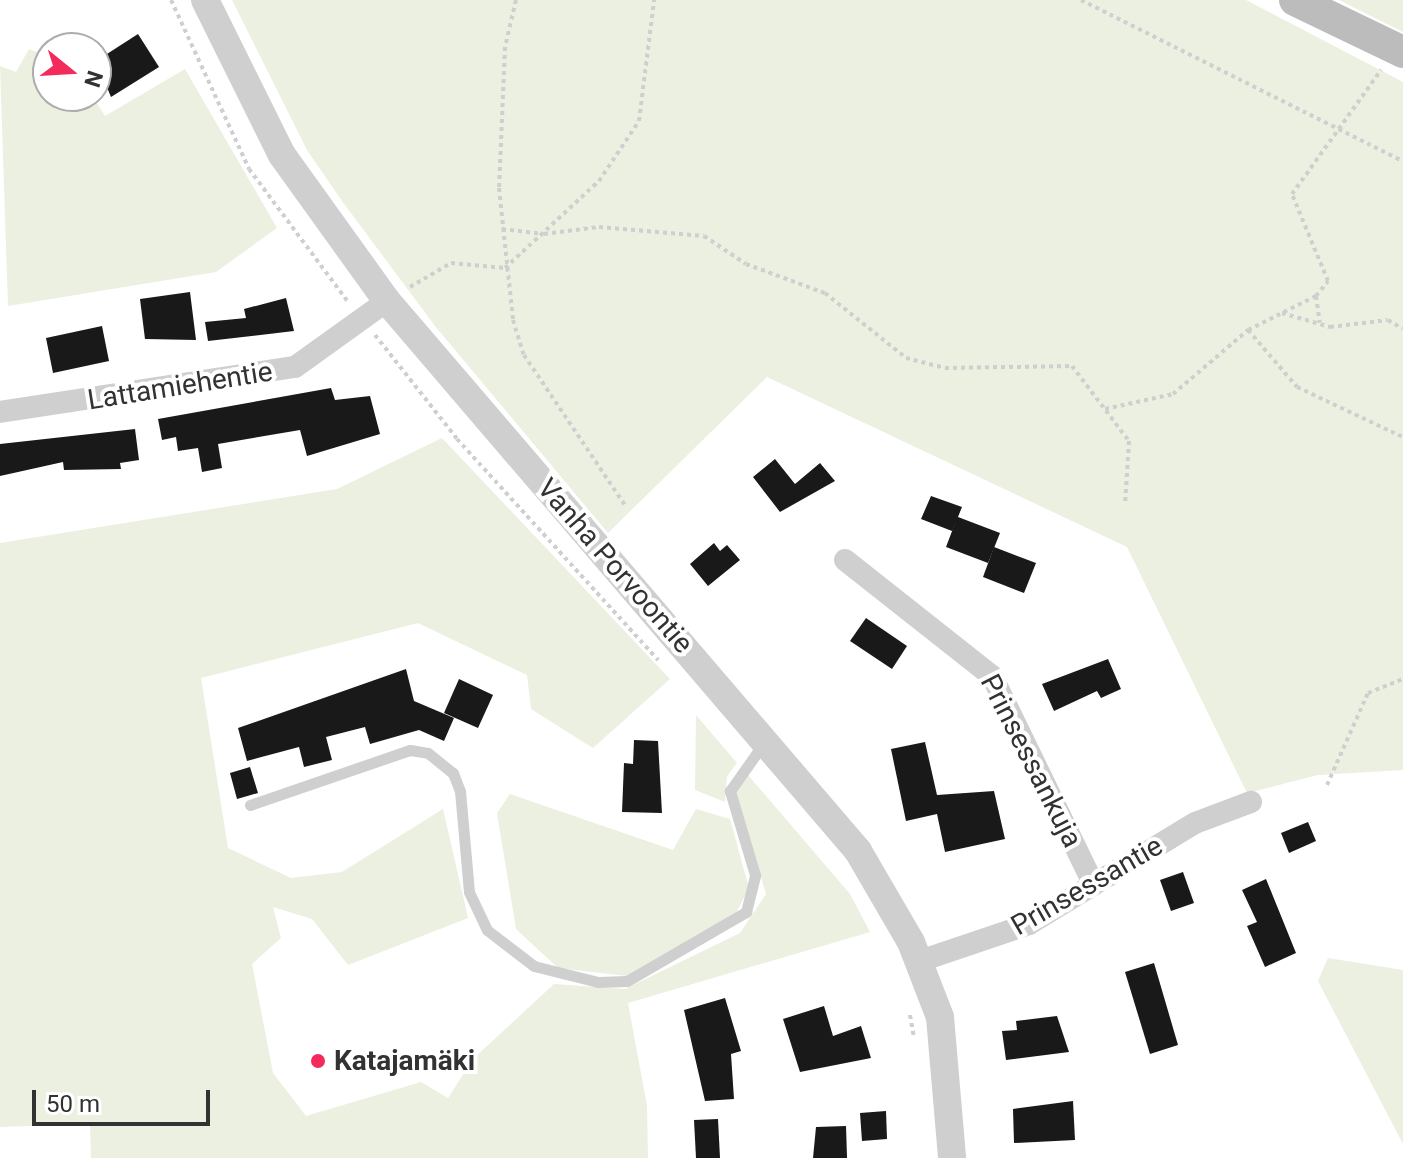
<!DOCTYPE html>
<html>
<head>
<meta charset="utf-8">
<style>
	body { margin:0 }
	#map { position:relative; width:1403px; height:1158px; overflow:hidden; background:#fff; font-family:Roboto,sans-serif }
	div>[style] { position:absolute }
	.green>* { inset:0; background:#ebf0e0 }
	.building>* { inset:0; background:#191919 }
	.path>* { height:4px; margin-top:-2px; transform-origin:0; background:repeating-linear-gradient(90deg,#cfcfcf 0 4px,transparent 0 8px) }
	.service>* { height:11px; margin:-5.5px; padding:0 5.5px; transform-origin:5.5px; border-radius:5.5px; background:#cfcfcf }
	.minor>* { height:22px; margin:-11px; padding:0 11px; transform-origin:11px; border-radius:11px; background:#cfcfcf }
	.tertiary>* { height:28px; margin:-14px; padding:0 14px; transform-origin:14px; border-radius:14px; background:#cfcfcf }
	.secondary>* { height:32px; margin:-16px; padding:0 16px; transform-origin:16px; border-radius:16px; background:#bcbcbc }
	.dots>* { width:22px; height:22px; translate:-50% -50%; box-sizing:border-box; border:4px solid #fff; border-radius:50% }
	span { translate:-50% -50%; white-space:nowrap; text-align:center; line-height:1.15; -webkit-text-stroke:8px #fff; paint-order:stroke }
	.street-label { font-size:28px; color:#323232 }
	.poi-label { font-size:28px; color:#323232; font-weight:700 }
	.left { translate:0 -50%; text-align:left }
	.north { position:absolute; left:32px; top:32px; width:80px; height:80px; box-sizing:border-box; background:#fff; border:2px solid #adadad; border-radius:50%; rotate:108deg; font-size:22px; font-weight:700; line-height:32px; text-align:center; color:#323232 }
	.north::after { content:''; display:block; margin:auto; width:28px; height:36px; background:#f42a5c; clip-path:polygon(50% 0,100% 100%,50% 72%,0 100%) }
	.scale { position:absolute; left:32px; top:1090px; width:178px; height:36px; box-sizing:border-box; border:4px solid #323232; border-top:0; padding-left:10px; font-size:24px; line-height:28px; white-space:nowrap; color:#323232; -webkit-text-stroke:6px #fff; paint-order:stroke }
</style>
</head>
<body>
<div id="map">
	<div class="green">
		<i style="clip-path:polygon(232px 0,1246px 0,1403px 82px,1403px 770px,1318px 775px,1247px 793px,1127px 547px,767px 377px,608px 533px,435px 326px,342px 201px,307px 150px)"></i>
		<i style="clip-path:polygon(1339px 0,1403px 0,1403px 32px)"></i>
		<i style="clip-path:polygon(29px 49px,48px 57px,48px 96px,92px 96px,105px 116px,185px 69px,277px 228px,216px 272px,8px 306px,0 66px,16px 72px)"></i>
		<i style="clip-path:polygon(442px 438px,670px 679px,593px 748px,531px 709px,527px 675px,418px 623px,201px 678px,228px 848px,291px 878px,342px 872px,443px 809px,468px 918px,348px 965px,312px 919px,273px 907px,281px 938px,252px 964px,273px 1073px,306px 1116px,421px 1082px,448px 1098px,473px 1059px,554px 984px,625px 989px,740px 933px,766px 894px,736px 792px,748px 775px,850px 894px,870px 932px,628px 1003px,647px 1106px,648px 1158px,91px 1158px,90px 1124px,0 1127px,0 543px,337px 489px)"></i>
		<i style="clip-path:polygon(696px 715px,737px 763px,727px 776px,725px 802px,695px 790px)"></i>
		<i style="clip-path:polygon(510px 794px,673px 850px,696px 809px,730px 819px,749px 888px,733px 919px,627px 976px,558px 968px,516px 929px,497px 813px)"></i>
		<i style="clip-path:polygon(1328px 958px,1403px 970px,1403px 1144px,1318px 981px)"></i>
	</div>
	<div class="building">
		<i style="clip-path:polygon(138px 34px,159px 67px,111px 97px,96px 61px)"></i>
		<i style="clip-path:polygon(190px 292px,196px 340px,145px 339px,140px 299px)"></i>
		<i style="clip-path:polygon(286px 298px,294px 331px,208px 341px,205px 322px,246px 318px,244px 309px)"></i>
		<i style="clip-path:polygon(102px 326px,109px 361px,53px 373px,46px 338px)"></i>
		<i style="clip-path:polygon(331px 388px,335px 400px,370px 396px,380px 434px,307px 456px,300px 430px,218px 444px,222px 468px,202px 472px,198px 448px,178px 451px,176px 437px,162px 440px,158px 419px)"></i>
		<i style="clip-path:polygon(135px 429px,139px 460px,120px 463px,121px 469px,64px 470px,63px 462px,0 476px,0 444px)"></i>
		<i style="clip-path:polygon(775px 459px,795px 484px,820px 463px,835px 481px,780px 512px,753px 477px)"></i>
		<i style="clip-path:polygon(931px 496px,962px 507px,958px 517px,1000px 533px,988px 563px,946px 547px,957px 518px,952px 531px,921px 519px)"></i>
		<i style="clip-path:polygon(714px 543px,720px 551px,727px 545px,740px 560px,708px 586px,690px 564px)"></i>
		<i style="clip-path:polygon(994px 547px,1036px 563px,1024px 593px,983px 577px)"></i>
		<i style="clip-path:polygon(866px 618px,907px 646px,892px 669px,850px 641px)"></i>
		<i style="clip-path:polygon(1108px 659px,1121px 689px,1101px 698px,1097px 691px,1054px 711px,1042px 684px)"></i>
		<i style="clip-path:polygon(406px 669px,414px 701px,454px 718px,444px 741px,419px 730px,370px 744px,365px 727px,326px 737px,332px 760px,304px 767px,299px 747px,247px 761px,238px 728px)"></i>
		<i style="clip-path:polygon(459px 679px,493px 695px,478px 728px,444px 713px)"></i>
		<i style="clip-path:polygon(634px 740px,658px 741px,662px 813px,622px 812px,624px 763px,633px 764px)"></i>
		<i style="clip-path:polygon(925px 742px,937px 795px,994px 791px,1005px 839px,945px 852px,937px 814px,906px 821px,891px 749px)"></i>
		<i style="clip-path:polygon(250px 767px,258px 793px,237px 799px,230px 773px)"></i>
		<i style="clip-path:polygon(1308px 822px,1316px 841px,1289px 853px,1281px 833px)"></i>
		<i style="clip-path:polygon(1183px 872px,1194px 903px,1171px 911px,1160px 880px)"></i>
		<i style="clip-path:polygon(1266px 879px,1296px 953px,1265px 967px,1247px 926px,1257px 922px,1242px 890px)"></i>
		<i style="clip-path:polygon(1154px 963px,1178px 1045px,1150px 1054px,1125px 972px)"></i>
		<i style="clip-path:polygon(725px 998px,741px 1051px,731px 1054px,734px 1099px,705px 1101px,684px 1010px)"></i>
		<i style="clip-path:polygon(824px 1006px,833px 1036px,861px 1026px,871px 1058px,800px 1072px,783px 1019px)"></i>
		<i style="clip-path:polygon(1057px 1016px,1069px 1052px,1006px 1060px,1002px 1031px,1017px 1030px,1016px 1021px)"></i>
		<i style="clip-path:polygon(1073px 1101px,1075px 1140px,1014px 1143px,1013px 1109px)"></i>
		<i style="clip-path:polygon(886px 1111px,887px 1139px,862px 1141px,860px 1113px)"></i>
		<i style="clip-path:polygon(718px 1119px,720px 1158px,696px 1158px,694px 1120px)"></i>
		<i style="clip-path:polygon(846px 1126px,847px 1158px,813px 1158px,816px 1127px)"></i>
	</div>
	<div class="path">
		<i style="left:171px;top:0;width:186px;rotate:65.2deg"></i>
		<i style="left:249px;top:169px;width:167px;rotate:53.3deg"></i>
		<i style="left:516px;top:0;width:48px;rotate:103.2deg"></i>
		<i style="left:505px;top:47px;width:141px;rotate:92.4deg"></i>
		<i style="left:499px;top:188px;width:133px;rotate:83.9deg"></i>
		<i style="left:513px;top:320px;width:37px;rotate:73deg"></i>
		<i style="left:524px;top:355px;width:183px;rotate:56.1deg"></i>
		<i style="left:1081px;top:0;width:360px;rotate:26.6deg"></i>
		<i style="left:502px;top:229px;width:42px;rotate:6.8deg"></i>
		<i style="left:544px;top:234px;width:55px;rotate:-7.3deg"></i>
		<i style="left:599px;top:227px;width:105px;rotate:4.9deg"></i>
		<i style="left:704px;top:236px;width:50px;rotate:33.7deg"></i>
		<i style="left:746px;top:264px;width:84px;rotate:20.2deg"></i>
		<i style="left:825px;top:293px;width:104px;rotate:38.7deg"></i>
		<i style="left:906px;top:358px;width:40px;rotate:14.4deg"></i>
		<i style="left:945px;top:368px;width:127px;rotate:-0.9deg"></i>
		<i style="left:1072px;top:366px;width:94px;rotate:52.8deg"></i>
		<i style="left:1129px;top:441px;width:64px;rotate:93.6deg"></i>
		<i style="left:505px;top:268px;width:128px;rotate:-42.8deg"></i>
		<i style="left:599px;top:181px;width:72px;rotate:-56.3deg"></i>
		<i style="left:639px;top:121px;width:122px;rotate:-82.9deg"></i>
		<i style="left:410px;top:287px;width:48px;rotate:-30.3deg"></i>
		<i style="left:451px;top:263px;width:54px;rotate:5.3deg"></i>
		<i style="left:1316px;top:296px;width:27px;rotate:82deg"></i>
		<i style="left:1282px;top:313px;width:50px;rotate:16.3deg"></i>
		<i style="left:1330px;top:327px;width:58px;rotate:-6.9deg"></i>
		<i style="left:1388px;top:320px;width:17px;rotate:31deg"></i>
		<i style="left:1248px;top:330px;width:75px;rotate:49.3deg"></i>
		<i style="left:1297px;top:387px;width:117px;rotate:25.3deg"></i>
		<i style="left:375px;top:335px;width:132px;rotate:51.7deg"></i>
		<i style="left:457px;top:439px;width:299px;rotate:47.7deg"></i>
		<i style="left:1105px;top:409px;width:70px;rotate:-12.4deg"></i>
		<i style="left:1173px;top:394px;width:99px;rotate:-40.5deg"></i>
		<i style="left:1248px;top:330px;width:76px;rotate:-26.6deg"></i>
		<i style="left:1316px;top:296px;width:19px;rotate:-51deg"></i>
		<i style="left:1328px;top:281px;width:94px;rotate:-112.5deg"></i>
		<i style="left:1292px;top:194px;width:153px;rotate:-54.3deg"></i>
		<i style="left:1327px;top:785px;width:101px;rotate:-66deg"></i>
		<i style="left:1368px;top:693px;width:38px;rotate:-22deg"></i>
		<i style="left:910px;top:1015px;width:23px;rotate:80deg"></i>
	</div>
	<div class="service">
		<i style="left:250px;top:805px;width:169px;rotate:-19deg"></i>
		<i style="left:410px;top:750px;width:18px;rotate:9deg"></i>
		<i style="left:428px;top:753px;width:32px;rotate:39deg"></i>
		<i style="left:453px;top:773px;width:19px;rotate:69deg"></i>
		<i style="left:460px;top:791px;width:101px;rotate:84.9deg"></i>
		<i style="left:469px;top:892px;width:42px;rotate:64.7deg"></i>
		<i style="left:487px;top:930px;width:59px;rotate:37.5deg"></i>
		<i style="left:534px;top:966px;width:66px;rotate:14deg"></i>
		<i style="left:598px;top:982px;width:29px;rotate:-2deg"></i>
		<i style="left:627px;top:981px;width:138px;rotate:-30.1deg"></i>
		<i style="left:746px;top:912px;width:38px;rotate:-76deg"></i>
		<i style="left:755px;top:875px;width:88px;rotate:-106.6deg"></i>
		<i style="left:730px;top:791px;width:57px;rotate:-54.9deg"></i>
	</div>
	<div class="minor">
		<i style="left:0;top:412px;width:298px;rotate:-8.7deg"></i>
		<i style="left:295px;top:367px;width:113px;rotate:-35.7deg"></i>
		<i style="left:845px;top:560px;width:187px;rotate:38.3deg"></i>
		<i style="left:992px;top:676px;width:230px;rotate:64deg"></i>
		<i style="left:920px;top:961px;width:115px;rotate:-18.7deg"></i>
		<i style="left:1029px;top:924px;width:194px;rotate:-31.3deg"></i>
		<i style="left:1195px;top:823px;width:60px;rotate:-20.6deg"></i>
	</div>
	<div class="tertiary">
		<i style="left:205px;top:0;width:173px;rotate:63.6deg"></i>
		<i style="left:282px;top:155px;width:180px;rotate:54.3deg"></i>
		<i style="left:387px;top:301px;width:724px;rotate:49.42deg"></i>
		<i style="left:858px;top:851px;width:105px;rotate:59.8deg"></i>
		<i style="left:911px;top:942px;width:80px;rotate:68.9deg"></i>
		<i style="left:940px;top:1017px;width:142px;rotate:85.1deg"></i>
	</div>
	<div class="secondary">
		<i style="left:1295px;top:0;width:120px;rotate:25.7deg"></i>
	</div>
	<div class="dots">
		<i style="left:318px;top:1061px;background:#f42a5c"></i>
	</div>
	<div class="street-label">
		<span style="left:180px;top:386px;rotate:-9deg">Lattamiehentie</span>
		<span style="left:615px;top:566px;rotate:49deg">Vanha Porvoontie</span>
		<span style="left:1031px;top:761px;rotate:63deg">Prinsessankuja</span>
		<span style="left:1087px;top:886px;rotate:-30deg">Prinsessantie</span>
	</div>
	<div class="poi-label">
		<span class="left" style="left:334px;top:1061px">Katajamäki</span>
	</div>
	<div class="north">N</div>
	<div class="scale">50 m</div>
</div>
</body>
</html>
